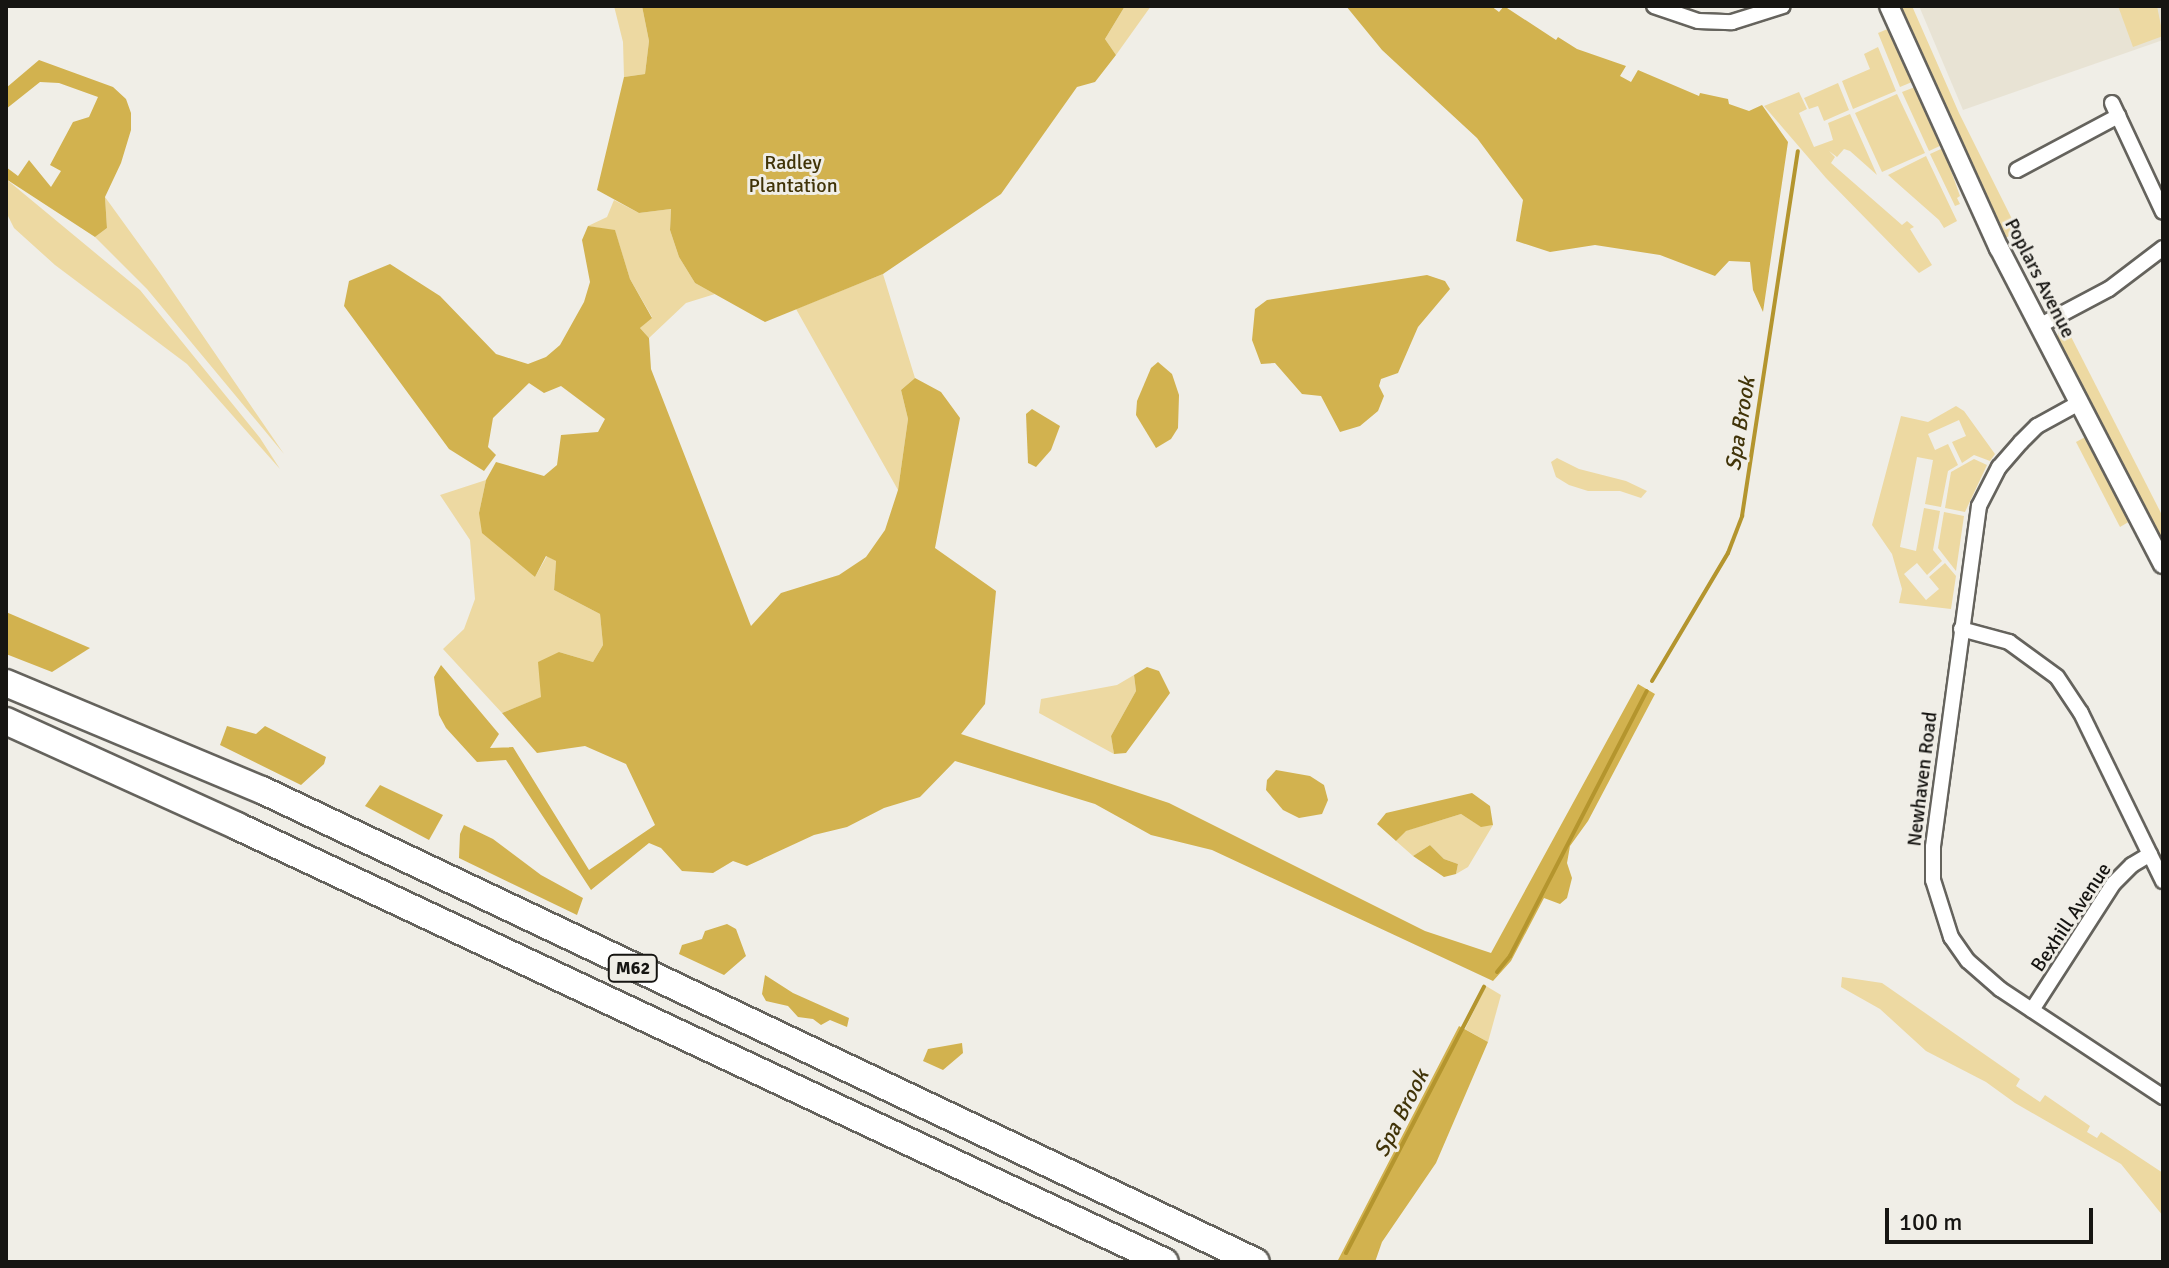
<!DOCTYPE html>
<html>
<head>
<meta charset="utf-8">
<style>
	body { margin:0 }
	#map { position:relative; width:2169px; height:1268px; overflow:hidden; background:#f0eee7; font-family:Signika,sans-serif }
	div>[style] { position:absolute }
	.built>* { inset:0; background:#e8e3d4 }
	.green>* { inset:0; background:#edd9a2 }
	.forest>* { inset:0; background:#d2b24f }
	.stream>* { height:4px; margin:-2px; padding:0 2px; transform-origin:2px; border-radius:2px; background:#b4952e }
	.roads { filter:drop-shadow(2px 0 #65635d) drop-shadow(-2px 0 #65635d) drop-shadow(0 2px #65635d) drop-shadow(0 -2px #65635d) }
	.minor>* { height:14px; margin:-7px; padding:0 7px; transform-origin:7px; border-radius:7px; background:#fff }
	.tertiary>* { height:18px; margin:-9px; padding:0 9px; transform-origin:9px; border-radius:9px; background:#fff }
	.motorway>* { height:26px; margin:-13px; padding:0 13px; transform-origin:13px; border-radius:13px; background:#fff }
	span { translate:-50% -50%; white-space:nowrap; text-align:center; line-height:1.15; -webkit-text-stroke:6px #f0eee7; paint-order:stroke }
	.shield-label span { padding:2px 6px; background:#f0eee7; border:2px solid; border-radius:6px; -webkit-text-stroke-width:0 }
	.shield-label { font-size:18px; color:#161512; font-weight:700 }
	.park-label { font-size:20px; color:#403307 }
	.street-label { font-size:20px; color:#161512 }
	.water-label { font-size:22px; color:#413409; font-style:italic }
	.frame { position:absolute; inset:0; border:8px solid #161512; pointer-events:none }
	.scale { position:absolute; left:1885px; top:1208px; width:208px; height:36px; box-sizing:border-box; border:4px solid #161512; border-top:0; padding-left:10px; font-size:24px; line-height:28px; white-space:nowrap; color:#161512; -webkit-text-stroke:6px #f0eee7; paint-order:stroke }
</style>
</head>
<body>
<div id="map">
	<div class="built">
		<i style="clip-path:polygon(1919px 6px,2163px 6px,2163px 40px,1963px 110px)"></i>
	</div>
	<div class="green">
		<i style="clip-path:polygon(614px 6px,642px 6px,649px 41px,645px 74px,624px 77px,623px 42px)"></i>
		<i style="clip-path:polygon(1125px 6px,1151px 6px,1116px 55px,1105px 39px)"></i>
		<i style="clip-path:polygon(1897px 6px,1912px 6px,1959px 113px,2018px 231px,2002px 240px)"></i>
		<i style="clip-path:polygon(2118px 6px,2157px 6px,2163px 36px,2133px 47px)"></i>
		<i style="clip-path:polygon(1890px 28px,1912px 82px,1900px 87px,1878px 33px)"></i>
		<i style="clip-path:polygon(1878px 47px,1896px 91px,1853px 109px,1842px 81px,1870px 69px,1864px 54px)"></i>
		<i style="clip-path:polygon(1838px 83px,1849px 110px,1824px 121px,1818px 106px,1809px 109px,1804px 98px)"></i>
		<i style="clip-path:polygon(1915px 87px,1942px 145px,1929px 151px,1902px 92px)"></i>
		<i style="clip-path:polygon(1799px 92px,1807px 109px,1799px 113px,1814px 147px,1833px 140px,1828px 123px,1850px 114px,1877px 175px,1850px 151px,1844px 149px,1837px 157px,1829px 151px,1835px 157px,1831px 163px,1902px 225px,1907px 221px,1914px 227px,1910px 229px,1932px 265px,1919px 273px,1826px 178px,1764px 106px)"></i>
		<i style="clip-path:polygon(1897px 94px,1925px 153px,1882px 172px,1855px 113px)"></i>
		<i style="clip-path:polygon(1943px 148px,1960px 196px,1957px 198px,1960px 204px,1955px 206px,1930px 154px)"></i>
		<i style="clip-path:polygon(1926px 156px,1957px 221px,1944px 228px,1939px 220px,1888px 175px)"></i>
		<i style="clip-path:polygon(6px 179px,140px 290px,260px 438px,280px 469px,187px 364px,55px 265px,14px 228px,6px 212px)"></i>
		<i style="clip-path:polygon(105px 197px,160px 273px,284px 454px,147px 289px,95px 237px,107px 228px)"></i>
		<i style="clip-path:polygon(614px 200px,639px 213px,671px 209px,670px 230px,679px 257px,695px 283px,715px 294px,686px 303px,649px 338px,640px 328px,652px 317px,630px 279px,615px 231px,588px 226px,607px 217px)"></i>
		<i style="clip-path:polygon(883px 274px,915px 378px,901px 390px,908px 419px,898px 490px,796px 309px)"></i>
		<i style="clip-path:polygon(2063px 321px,2163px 517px,2163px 548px,2056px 339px)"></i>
		<i style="clip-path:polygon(1956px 406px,1964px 411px,1995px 454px,1990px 461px,1974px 455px,1962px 463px,1952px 442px,1966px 436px,1959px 420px,1928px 434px,1935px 450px,1948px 444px,1958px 465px,1948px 471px,1941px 507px,1925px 504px,1933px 460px,1917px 457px,1900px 547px,1916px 551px,1924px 508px,1940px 511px,1933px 550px,1942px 561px,1927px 575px,1917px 563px,1904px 574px,1926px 600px,1939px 589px,1929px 577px,1945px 563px,1956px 576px,1951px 609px,1899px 603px,1902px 589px,1892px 554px,1872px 525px,1901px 416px,1928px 422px)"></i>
		<i style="clip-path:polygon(2089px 435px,2132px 520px,2120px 527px,2076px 442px)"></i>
		<i style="clip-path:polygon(1557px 458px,1579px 469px,1626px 481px,1647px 491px,1641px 498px,1620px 491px,1588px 491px,1569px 485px,1556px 477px,1551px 462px)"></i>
		<i style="clip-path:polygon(1974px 459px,1987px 465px,1965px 512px,1945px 508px,1951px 472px)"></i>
		<i style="clip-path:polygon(486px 480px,479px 513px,535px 577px,547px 556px,556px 561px,554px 590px,600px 614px,603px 645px,593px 662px,559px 652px,542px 697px,502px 713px,443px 649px,464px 629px,475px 599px,470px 540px,440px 495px)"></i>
		<i style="clip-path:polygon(1944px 512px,1964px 516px,1956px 571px,1938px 548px)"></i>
		<i style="clip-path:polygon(1134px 675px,1136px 691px,1111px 736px,1114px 754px,1039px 713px,1041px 699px,1117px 685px)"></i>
		<i style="clip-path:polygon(1461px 814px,1480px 826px,1493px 825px,1468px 867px,1456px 874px,1458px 864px,1444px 859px,1430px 845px,1413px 856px,1396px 841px,1405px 831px)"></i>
		<i style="clip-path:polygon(1842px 977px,1882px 983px,2020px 1079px,2016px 1086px,2040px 1102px,2045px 1095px,2090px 1126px,2087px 1132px,2097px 1138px,2101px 1132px,2163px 1173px,2163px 1216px,2121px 1164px,2015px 1103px,1986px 1082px,1926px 1051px,1880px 1009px,1841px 987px)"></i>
		<i style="clip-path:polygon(1486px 986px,1501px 995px,1488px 1042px,1465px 1029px)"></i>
	</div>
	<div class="forest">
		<i style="clip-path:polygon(642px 6px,1125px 6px,1105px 39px,1116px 55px,1095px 82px,1077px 87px,1001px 194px,883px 274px,765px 322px,695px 283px,679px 257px,670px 230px,671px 209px,639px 213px,597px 190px,624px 77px,645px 74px,649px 41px)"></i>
		<i style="clip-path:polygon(1346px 6px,1491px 6px,1499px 12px,1504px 6px,1556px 40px,1558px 37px,1577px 49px,1626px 66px,1620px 76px,1631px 82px,1638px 70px,1699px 96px,1700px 93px,1728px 99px,1729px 104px,1749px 111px,1762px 105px,1788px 142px,1763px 312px,1753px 290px,1750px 262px,1729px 261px,1715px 276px,1660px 255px,1595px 245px,1550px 252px,1516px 241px,1523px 200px,1477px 138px,1382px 50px)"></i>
		<i style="clip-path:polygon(39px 60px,113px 87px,126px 99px,131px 113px,131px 130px,121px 163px,105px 197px,107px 228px,95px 237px,6px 179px,6px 167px,18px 176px,29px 160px,51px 187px,61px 171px,50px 165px,73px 122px,89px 117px,98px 97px,59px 83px,40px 82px,6px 109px,6px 88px)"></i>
		<i style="clip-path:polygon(588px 226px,615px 230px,630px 279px,652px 318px,640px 328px,649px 338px,651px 369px,751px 626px,781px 593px,839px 575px,866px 557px,885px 530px,898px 490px,908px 419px,901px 390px,915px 378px,941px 392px,960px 418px,935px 548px,996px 591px,985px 704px,961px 734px,1169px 803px,1425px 931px,1491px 953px,1638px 684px,1655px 694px,1588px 821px,1570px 846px,1567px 863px,1572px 878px,1567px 898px,1560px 904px,1544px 898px,1511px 961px,1493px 981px,1212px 850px,1151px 835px,1095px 804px,955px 761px,920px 797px,884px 808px,847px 827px,814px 835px,747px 866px,733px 861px,713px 873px,682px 871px,661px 848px,649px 843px,591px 890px,506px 760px,477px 762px,446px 728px,439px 715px,434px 677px,441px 665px,499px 734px,490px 748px,513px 747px,589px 870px,655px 825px,626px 764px,585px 746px,537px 753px,502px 713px,541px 697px,538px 662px,559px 652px,593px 662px,603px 645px,600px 614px,554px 590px,556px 561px,546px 556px,535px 577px,482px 533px,479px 513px,486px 480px,496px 462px,544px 476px,557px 465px,561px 435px,598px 432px,605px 419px,561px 386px,544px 393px,529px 383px,493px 418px,488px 447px,496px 455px,484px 471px,449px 449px,344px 306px,349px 281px,390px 264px,440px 296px,496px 354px,528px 364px,546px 357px,560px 345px,584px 302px,590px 282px,582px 240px)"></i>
		<i style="clip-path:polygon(1427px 275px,1445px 281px,1450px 289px,1418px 327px,1398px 373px,1381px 379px,1379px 386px,1384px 396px,1378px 411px,1360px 426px,1340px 432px,1321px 396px,1302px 394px,1275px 363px,1261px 364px,1252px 340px,1255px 309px,1267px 300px)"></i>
		<i style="clip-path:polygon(1158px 362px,1172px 374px,1179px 395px,1178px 428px,1171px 439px,1156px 448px,1136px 415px,1137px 401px,1151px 368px)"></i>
		<i style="clip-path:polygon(1032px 409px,1060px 426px,1051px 450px,1036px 467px,1028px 463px,1026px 414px)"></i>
		<i style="clip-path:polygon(6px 612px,90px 648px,52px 672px,6px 654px)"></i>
		<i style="clip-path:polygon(1147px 667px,1159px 671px,1170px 693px,1126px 753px,1114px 754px,1111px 736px,1136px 691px,1134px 675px)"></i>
		<i style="clip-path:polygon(227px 726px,256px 734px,265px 726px,326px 757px,324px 764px,301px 785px,220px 745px)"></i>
		<i style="clip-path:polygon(1276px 770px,1310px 776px,1324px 785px,1328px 800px,1322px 814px,1299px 818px,1283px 810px,1266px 790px,1267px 780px)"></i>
		<i style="clip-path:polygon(380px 785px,443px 815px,429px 840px,365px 806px)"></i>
		<i style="clip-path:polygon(1472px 793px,1490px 806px,1493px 825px,1481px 827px,1461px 814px,1406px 831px,1396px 841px,1377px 824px,1386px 813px)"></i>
		<i style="clip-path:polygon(464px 825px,493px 839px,541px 875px,583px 898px,577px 915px,459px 858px,460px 834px)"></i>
		<i style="clip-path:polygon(1430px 845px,1444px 859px,1458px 864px,1456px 874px,1444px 877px,1413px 856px)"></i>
		<i style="clip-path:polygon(727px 924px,736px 929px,746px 956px,724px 975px,679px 954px,682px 945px,702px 939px,705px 931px)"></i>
		<i style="clip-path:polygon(765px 975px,793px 993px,849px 1018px,847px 1027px,830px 1020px,821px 1025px,813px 1019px,798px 1017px,788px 1006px,766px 1001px,762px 994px)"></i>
		<i style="clip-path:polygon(1459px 1026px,1488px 1042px,1436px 1163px,1382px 1242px,1375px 1262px,1337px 1262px)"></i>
		<i style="clip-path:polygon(962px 1043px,963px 1053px,943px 1070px,923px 1061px,928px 1049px)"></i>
	</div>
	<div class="stream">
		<i style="left:1652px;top:681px;width:149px;rotate:-59.3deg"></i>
		<i style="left:1728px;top:553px;width:40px;rotate:-69deg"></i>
		<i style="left:1742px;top:516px;width:369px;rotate:-81.3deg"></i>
		<i style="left:1497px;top:972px;width:21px;rotate:-51deg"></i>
		<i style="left:1510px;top:956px;width:298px;rotate:-62.7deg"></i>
		<i style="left:1346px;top:1253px;width:300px;rotate:-62.6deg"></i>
	</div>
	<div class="roads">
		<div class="minor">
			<i style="left:1654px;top:6px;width:46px;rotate:18.8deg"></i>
			<i style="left:1698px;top:21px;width:34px;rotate:2deg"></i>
			<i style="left:1732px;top:22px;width:53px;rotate:-17.4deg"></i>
			<i style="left:2112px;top:103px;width:120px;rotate:64.9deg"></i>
			<i style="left:2017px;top:170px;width:115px;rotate:-28.1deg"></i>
			<i style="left:2039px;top:326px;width:79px;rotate:-27.9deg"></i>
			<i style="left:2109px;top:289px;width:68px;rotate:-37.2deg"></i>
			<i style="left:2079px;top:403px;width:48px;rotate:151.3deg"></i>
			<i style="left:2037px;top:426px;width:23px;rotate:135deg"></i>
			<i style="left:2021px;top:442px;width:33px;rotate:131deg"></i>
			<i style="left:1999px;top:467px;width:44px;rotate:117.1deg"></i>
			<i style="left:1979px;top:506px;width:344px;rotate:97.7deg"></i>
			<i style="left:1933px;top:847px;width:33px;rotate:90deg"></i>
			<i style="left:1933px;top:880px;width:60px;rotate:72.5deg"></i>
			<i style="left:1951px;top:937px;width:29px;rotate:55deg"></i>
			<i style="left:1968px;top:961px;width:43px;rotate:41.2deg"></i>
			<i style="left:2000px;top:989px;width:196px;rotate:33.5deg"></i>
			<i style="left:1961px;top:629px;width:50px;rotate:15.2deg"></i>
			<i style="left:2009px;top:642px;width:59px;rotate:36.1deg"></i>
			<i style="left:2057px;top:677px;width:43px;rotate:56.3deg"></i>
			<i style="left:2081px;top:713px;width:187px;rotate:64deg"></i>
			<i style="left:2032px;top:1010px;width:151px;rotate:-57.2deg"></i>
			<i style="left:2114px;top:883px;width:25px;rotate:-45deg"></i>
			<i style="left:2132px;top:865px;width:21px;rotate:-31deg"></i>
		</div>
		<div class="tertiary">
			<i style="left:1889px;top:6px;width:266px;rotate:65.6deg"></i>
			<i style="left:1999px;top:248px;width:356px;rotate:62.6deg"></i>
		</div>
		<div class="motorway">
			<i style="left:6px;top:683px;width:277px;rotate:22.7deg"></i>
			<i style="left:262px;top:790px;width:1100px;rotate:25.4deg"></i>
			<i style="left:6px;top:721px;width:254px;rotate:24.4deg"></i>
			<i style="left:237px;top:826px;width:1025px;rotate:25.17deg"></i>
		</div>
	</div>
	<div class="shield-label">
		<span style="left:633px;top:968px">M62</span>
	</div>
	<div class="park-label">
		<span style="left:793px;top:174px">Radley<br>Plantation</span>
	</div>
	<div class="street-label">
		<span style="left:2040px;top:278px;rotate:63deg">Poplars Avenue</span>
		<span style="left:1922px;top:779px;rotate:-83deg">Newhaven Road</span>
		<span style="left:2071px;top:917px;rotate:-56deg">Bexhill Avenue</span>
	</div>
	<div class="water-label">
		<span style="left:1740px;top:424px;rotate:-81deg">Spa Brook</span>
		<span style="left:1401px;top:1113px;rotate:-63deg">Spa Brook</span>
	</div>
	<div class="frame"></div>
	<div class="scale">100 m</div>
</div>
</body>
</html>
